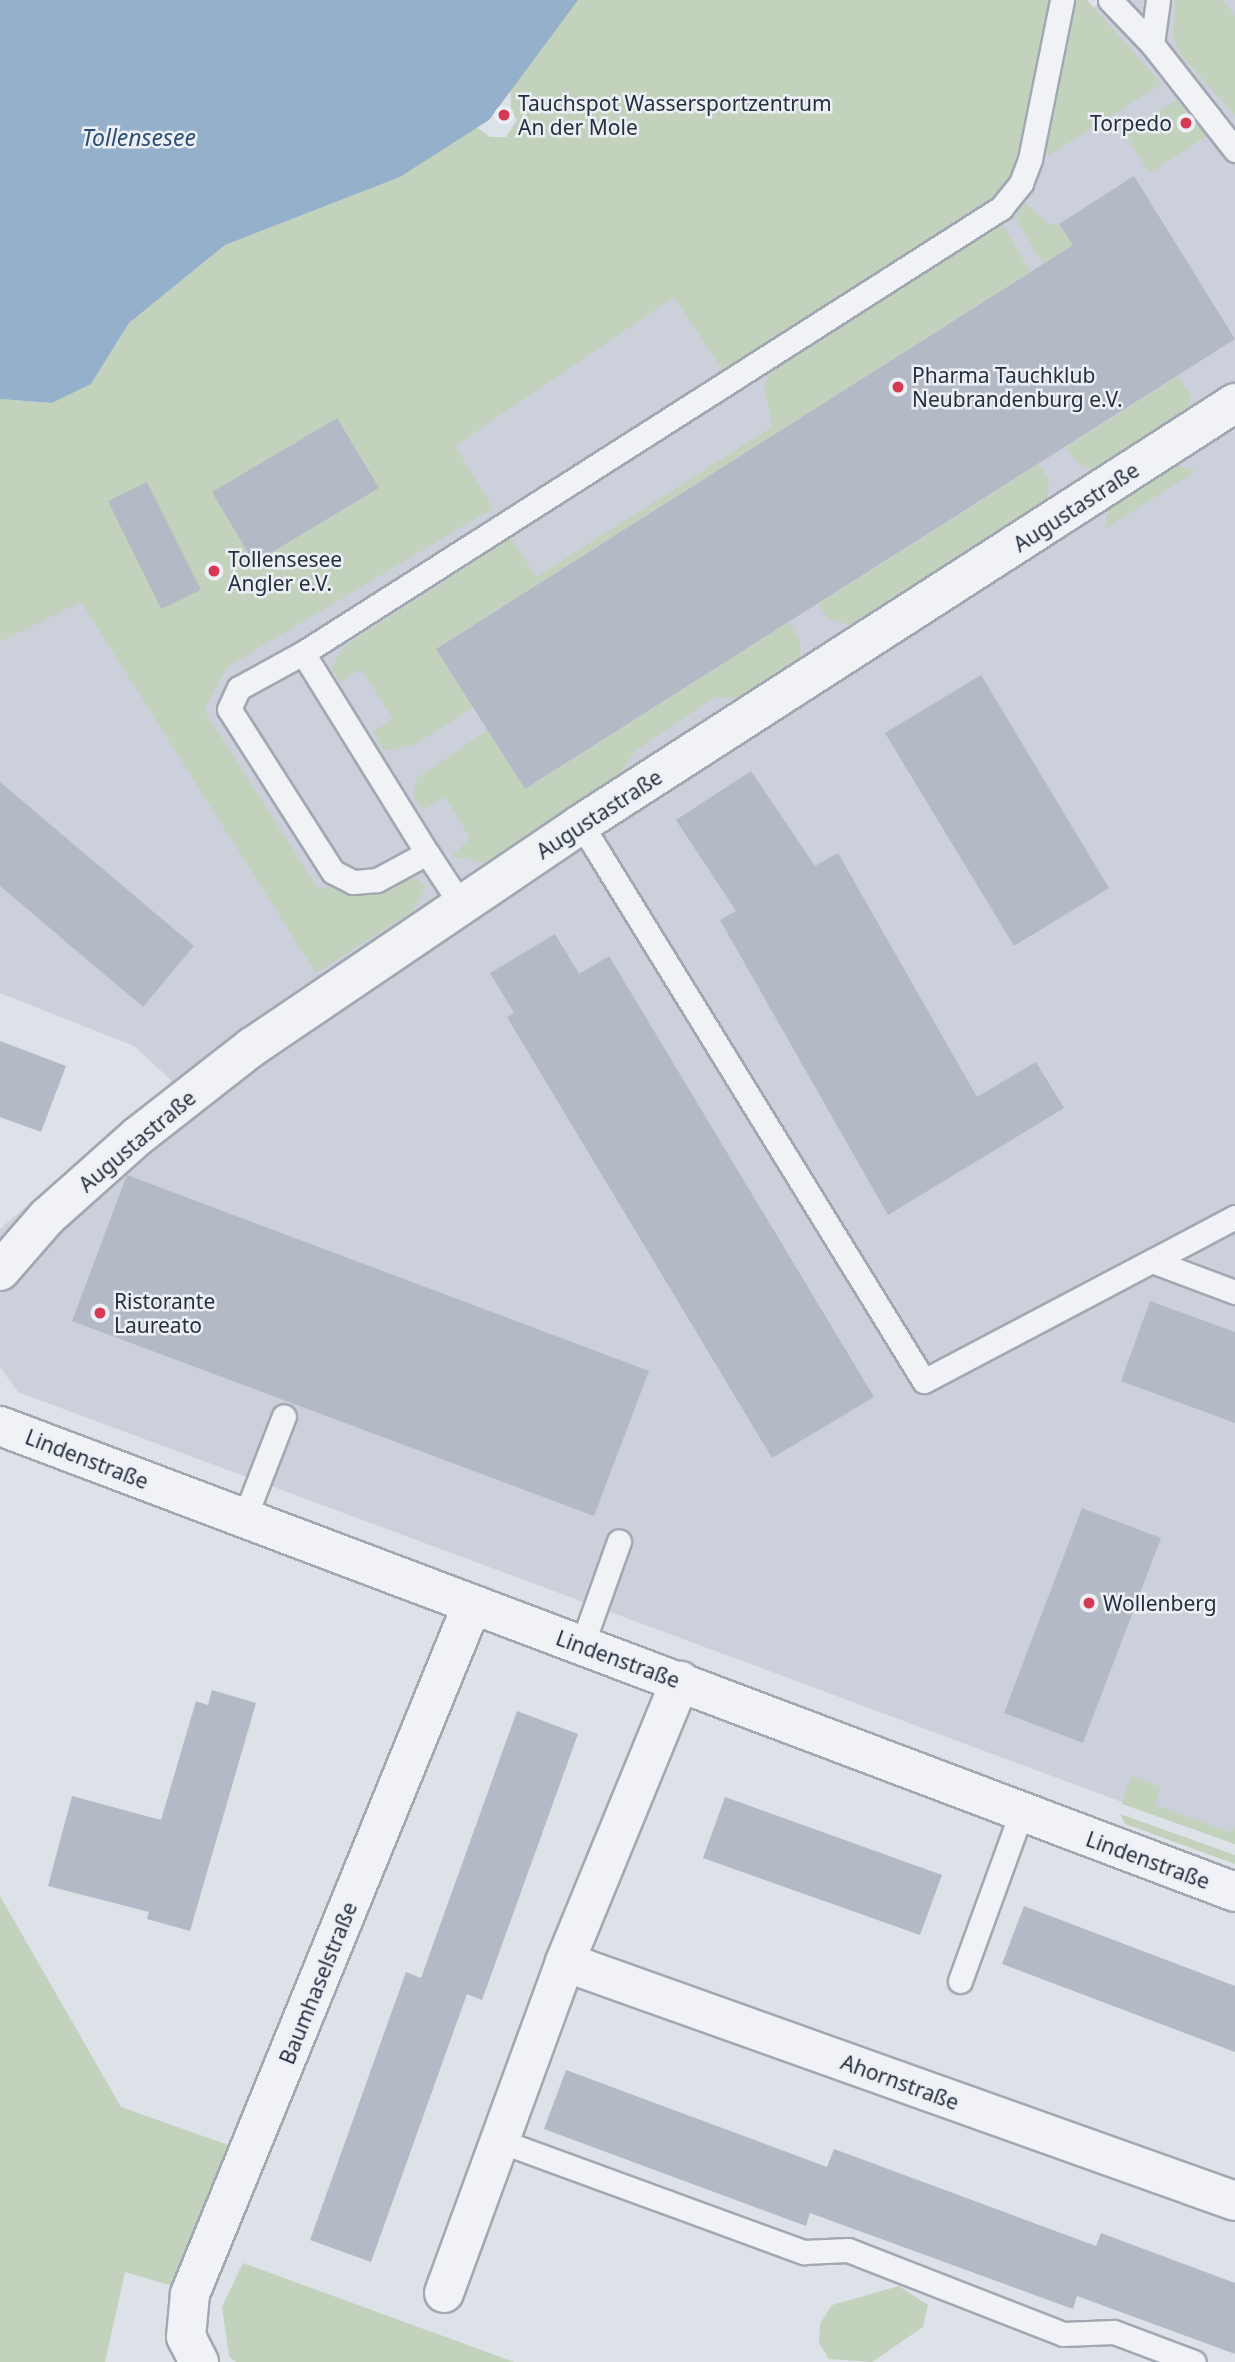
<!DOCTYPE html>
<html>
<head>
<meta charset="utf-8">
<style>
	body { margin:0 }
	#map { position:relative; width:1235px; height:2362px; overflow:hidden; background:#dde1e8; font-family:"Noto Sans",sans-serif }
	div>[style] { position:absolute }
	.built>* { inset:0; background:#cbd0da }
	.green>* { inset:0; background:#c3d2bd }
	.water>* { inset:0; background:#95b0ca }
	.building>* { inset:0; background:#b4bac5 }
	.roads { filter:drop-shadow(2px 0 #a2a8b2) drop-shadow(-2px 0 #a2a8b2) drop-shadow(0 2px #a2a8b2) drop-shadow(0 -2px #a2a8b2) }
	.lane>* { height:23px; margin:-11.5px; padding:0 11.5px; transform-origin:11.5px; border-radius:11.5px; background:#f0f2f6 }
	.street>* { height:38px; margin:-19px; padding:0 19px; transform-origin:19px; border-radius:19px; background:#f0f2f6 }
	.dots>* { width:19px; height:19px; translate:-50% -50%; box-sizing:border-box; border:4px solid #ecf0f5; border-radius:50% }
	span { translate:-50% -50%; white-space:nowrap; text-align:center; line-height:1.15; -webkit-text-stroke:5px #ecf0f5; paint-order:stroke }
	.poi-label { font-size:21px; color:#262f3f }
	.left { translate:0 -50%; text-align:left }
	.right { translate:-100% -50%; text-align:right }
	.street-label { font-size:21px; color:#262f3f }
	.water-label { font-size:23px; color:#2e4f74; font-style:italic }
</style>
</head>
<body>
<div id="map">
	<div class="built">
		<i style="clip-path:polygon(1104px 0,1235px 0,1235px 1844px,18px 1392px,0 1367px,0 1229px,172px 1081px,134px 1046px,0 993px,0 642px,674px 297px)"></i>
	</div>
	<div class="green">
		<i style="clip-path:polygon(508px 0,1049px 0,1018px 157px,1012px 177px,990px 201px,724px 372px,674px 297px,455px 446px,493px 508px,227px 667px,204px 710px,319px 890px,333px 884px,349px 893px,379px 892px,409px 874px,426px 887px,412px 912px,316px 973px,81px 602px,0 642px,0 399px,52px 403px,91px 384px,129px 323px,225px 245px,400px 177px,475px 126px,490px 137px,506px 137px,517px 120px,511px 109px)"></i>
		<i style="clip-path:polygon(1070px 0,1087px 0,1162px 84px,1049px 155px,1040px 151px)"></i>
		<i style="clip-path:polygon(1176px 0,1223px 0,1235px 16px,1235px 115px,1180px 54px,1173px 36px)"></i>
		<i style="clip-path:polygon(1176px 100px,1207px 136px,1149px 173px,1125px 134px)"></i>
		<i style="clip-path:polygon(1025px 203px,1050px 225px,1059px 224px,1073px 245px,1043px 264px,1015px 217px)"></i>
		<i style="clip-path:polygon(996px 225px,1003px 225px,1030px 272px,437px 648px,474px 707px,412px 746px,384px 750px,373px 732px,393px 719px,361px 669px,340px 682px,331px 667px,346px 645px,511px 538px,536px 577px,772px 427px,764px 385px,771px 372px)"></i>
		<i style="clip-path:polygon(1178px 376px,1191px 396px,1188px 410px,1095px 469px,1077px 463px,1066px 447px)"></i>
		<i style="clip-path:polygon(1039px 464px,1049px 480px,1047px 500px,852px 626px,828px 618px,818px 604px)"></i>
		<i style="clip-path:polygon(1174px 464px,1196px 471px,1105px 529px,1108px 507px)"></i>
		<i style="clip-path:polygon(789px 622px,800px 641px,801px 658px,739px 698px,715px 697px,636px 750px,620px 773px,487px 863px,452px 856px,470px 838px,445px 797px,423px 810px,413px 795px,417px 778px,488px 730px,526px 789px)"></i>
		<i style="clip-path:polygon(1131px 1776px,1161px 1787px,1155px 1805px,1232px 1833px,1235px 1826px,1235px 1844px,1122px 1804px)"></i>
		<i style="clip-path:polygon(1120px 1814px,1235px 1855px,1235px 1864px,1125px 1824px)"></i>
		<i style="clip-path:polygon(0 1896px,121px 2107px,228px 2145px,176px 2287px,125px 2272px,105px 2362px,0 2362px)"></i>
		<i style="clip-path:polygon(243px 2263px,514px 2362px,236px 2362px,229px 2356px,222px 2307px)"></i>
		<i style="clip-path:polygon(899px 2286px,928px 2305px,923px 2327px,872px 2362px,829px 2359px,819px 2343px,820px 2324px,832px 2305px)"></i>
	</div>
	<div class="water">
		<i style="clip-path:polygon(0 0,578px 0,489px 120px,400px 177px,225px 245px,129px 323px,91px 384px,52px 403px,0 399px)"></i>
	</div>
	<div class="building">
		<i style="clip-path:polygon(1134px 176px,1235px 339px,525px 789px,436px 649px,1073px 245px,1059px 224px)"></i>
		<i style="clip-path:polygon(337px 418px,379px 488px,254px 563px,212px 492px)"></i>
		<i style="clip-path:polygon(147px 482px,201px 590px,161px 609px,108px 501px)"></i>
		<i style="clip-path:polygon(981px 675px,1109px 888px,1014px 946px,885px 733px)"></i>
		<i style="clip-path:polygon(751px 771px,815px 866px,838px 853px,977px 1097px,1036px 1062px,1064px 1108px,888px 1215px,720px 920px,736px 911px,676px 820px)"></i>
		<i style="clip-path:polygon(0 782px,194px 946px,143px 1007px,0 886px)"></i>
		<i style="clip-path:polygon(555px 934px,579px 974px,609px 956px,874px 1397px,772px 1458px,507px 1017px,514px 1013px,490px 973px)"></i>
		<i style="clip-path:polygon(0 1041px,66px 1066px,41px 1132px,0 1117px)"></i>
		<i style="clip-path:polygon(127px 1175px,649px 1371px,594px 1516px,72px 1321px)"></i>
		<i style="clip-path:polygon(1150px 1301px,1235px 1332px,1235px 1423px,1121px 1381px)"></i>
		<i style="clip-path:polygon(1082px 1508px,1161px 1538px,1083px 1743px,1004px 1713px)"></i>
		<i style="clip-path:polygon(212px 1690px,256px 1703px,190px 1931px,147px 1919px,149px 1912px,48px 1886px,72px 1796px,161px 1820px,196px 1701px,208px 1705px)"></i>
		<i style="clip-path:polygon(517px 1711px,578px 1734px,482px 2000px,467px 1994px,371px 2262px,310px 2240px,406px 1972px,421px 1978px)"></i>
		<i style="clip-path:polygon(725px 1797px,942px 1875px,920px 1935px,703px 1858px)"></i>
		<i style="clip-path:polygon(1024px 1906px,1235px 1986px,1235px 2052px,1002px 1964px)"></i>
		<i style="clip-path:polygon(566px 2070px,827px 2167px,834px 2149px,1096px 2246px,1101px 2233px,1235px 2283px,1235px 2354px,1077px 2296px,1073px 2309px,810px 2213px,806px 2226px,544px 2129px)"></i>
	</div>
	<div class="roads">
		<div class="lane">
			<i style="left:1110px;top:0;width:61px;rotate:46.3deg"></i>
			<i style="left:1158px;top:0;width:44px;rotate:97.8deg"></i>
			<i style="left:1152px;top:44px;width:135px;rotate:51.9deg"></i>
			<i style="left:303px;top:653px;width:235px;rotate:58.2deg"></i>
			<i style="left:581px;top:824px;width:654px;rotate:58.38deg"></i>
			<i style="left:924px;top:1381px;width:258px;rotate:-27.8deg"></i>
			<i style="left:1152px;top:1261px;width:89px;rotate:20.5deg"></i>
			<i style="left:460px;top:903px;width:60px;rotate:-123.4deg"></i>
			<i style="left:427px;top:853px;width:57px;rotate:151.6deg"></i>
			<i style="left:377px;top:880px;width:24px;rotate:175deg"></i>
			<i style="left:353px;top:882px;width:22px;rotate:-153deg"></i>
			<i style="left:333px;top:872px;width:193px;rotate:-122.5deg"></i>
			<i style="left:229px;top:709px;width:23px;rotate:-65deg"></i>
			<i style="left:239px;top:688px;width:73px;rotate:-28.7deg"></i>
			<i style="left:303px;top:653px;width:828px;rotate:-32.52deg"></i>
			<i style="left:1001px;top:208px;width:32px;rotate:-51deg"></i>
			<i style="left:1021px;top:183px;width:26px;rotate:-69deg"></i>
			<i style="left:1030px;top:159px;width:162px;rotate:-78.6deg"></i>
			<i style="left:1152px;top:1261px;width:94px;rotate:-27.9deg"></i>
			<i style="left:244px;top:1519px;width:110px;rotate:-68.8deg"></i>
			<i style="left:582px;top:1645px;width:110px;rotate:-70.4deg"></i>
			<i style="left:960px;top:1981px;width:179px;rotate:-70deg"></i>
			<i style="left:500px;top:2141px;width:324px;rotate:20.1deg"></i>
			<i style="left:804px;top:2252px;width:44px;rotate:-2.6deg"></i>
			<i style="left:848px;top:2250px;width:231px;rotate:21.3deg"></i>
			<i style="left:1063px;top:2334px;width:51px;rotate:-2.2deg"></i>
			<i style="left:1114px;top:2332px;width:85px;rotate:20.6deg"></i>
		</div>
		<div class="street">
			<i style="left:0;top:1271px;width:72px;rotate:-49deg"></i>
			<i style="left:47px;top:1217px;width:122px;rotate:-41.7deg"></i>
			<i style="left:138px;top:1136px;width:145px;rotate:-38deg"></i>
			<i style="left:252px;top:1047px;width:397px;rotate:-34.1deg"></i>
			<i style="left:581px;top:824px;width:778px;rotate:-32.77deg"></i>
			<i style="left:0;top:1426px;width:1320px;rotate:20.67deg"></i>
			<i style="left:565px;top:1962px;width:711px;rotate:19.63deg"></i>
			<i style="left:444px;top:2293px;width:352px;rotate:-69.9deg"></i>
			<i style="left:565px;top:1962px;width:304px;rotate:-67.7deg"></i>
			<i style="left:199px;top:2362px;width:28px;rotate:-117deg"></i>
			<i style="left:186px;top:2337px;width:43px;rotate:-84.7deg"></i>
			<i style="left:190px;top:2294px;width:744px;rotate:-67.74deg"></i>
		</div>
	</div>
	<div class="dots">
		<i style="left:504px;top:115px;background:#d53a54"></i>
		<i style="left:1186px;top:123px;background:#d53a54"></i>
		<i style="left:898px;top:387px;background:#d53a54"></i>
		<i style="left:214px;top:571px;background:#d53a54"></i>
		<i style="left:100px;top:1313px;background:#d53a54"></i>
		<i style="left:1089px;top:1603px;background:#d53a54"></i>
	</div>
	<div class="poi-label">
		<span class="left" style="left:518px;top:115px">Tauchspot Wassersportzentrum<br>An der Mole</span>
		<span class="right" style="left:1172px;top:123px">Torpedo</span>
		<span class="left" style="left:912px;top:387px">Pharma Tauchklub<br>Neubrandenburg e.V.</span>
		<span class="left" style="left:228px;top:571px">Tollensesee<br>Angler e.V.</span>
		<span class="left" style="left:114px;top:1313px">Ristorante<br>Laureato</span>
		<span class="left" style="left:1103px;top:1603px">Wollenberg</span>
	</div>
	<div class="street-label">
		<span style="left:1076px;top:507px;rotate:-33deg">Augustastraße</span>
		<span style="left:599px;top:814px;rotate:-33deg">Augustastraße</span>
		<span style="left:137px;top:1141px;rotate:-40deg">Augustastraße</span>
		<span style="left:87px;top:1459px;rotate:21deg">Lindenstraße</span>
		<span style="left:618px;top:1659px;rotate:20deg">Lindenstraße</span>
		<span style="left:1148px;top:1860px;rotate:20deg">Lindenstraße</span>
		<span style="left:318px;top:1983px;rotate:-68deg">Baumhaselstraße</span>
		<span style="left:900px;top:2082px;rotate:20deg">Ahornstraße</span>
	</div>
	<div class="water-label">
		<span style="left:139px;top:137px">Tollensesee</span>
	</div>
</div>
</body>
</html>
